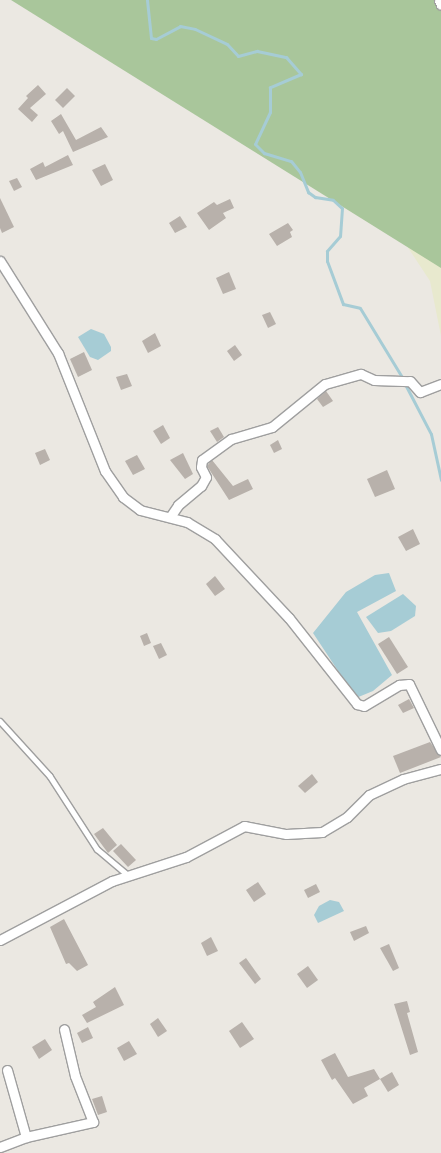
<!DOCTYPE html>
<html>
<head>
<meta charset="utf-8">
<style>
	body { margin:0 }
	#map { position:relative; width:441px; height:1153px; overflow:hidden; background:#ebe8e2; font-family:"Source Sans 3",sans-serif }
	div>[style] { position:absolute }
	.farmland>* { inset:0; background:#e8e9ce }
	.forest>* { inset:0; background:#a9c69b }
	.water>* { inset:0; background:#a6ccd5 }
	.stream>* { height:3px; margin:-1.5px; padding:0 1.5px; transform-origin:1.5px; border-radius:1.5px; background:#a6ccd5 }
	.building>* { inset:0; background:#b8b1ab }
	.roads { filter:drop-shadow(1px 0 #9f9f9f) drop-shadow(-1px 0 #9f9f9f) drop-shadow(0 1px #9f9f9f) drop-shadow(0 -1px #9f9f9f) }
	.service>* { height:4.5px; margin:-2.25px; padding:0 2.25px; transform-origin:2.25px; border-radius:2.25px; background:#fff }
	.minor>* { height:9px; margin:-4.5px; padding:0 4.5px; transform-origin:4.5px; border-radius:4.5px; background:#fff }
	span { translate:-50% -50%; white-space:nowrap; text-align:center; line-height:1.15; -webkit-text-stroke:4.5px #fff; paint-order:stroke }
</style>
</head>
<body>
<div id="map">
	<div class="farmland">
		<i style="clip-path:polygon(441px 221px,441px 336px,430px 281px,403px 240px)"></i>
	</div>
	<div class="forest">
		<i style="clip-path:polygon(11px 0,441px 0,441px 268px)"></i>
	</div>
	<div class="water">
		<i style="clip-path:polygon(91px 329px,104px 334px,111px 347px,111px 351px,98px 360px,90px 357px,78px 337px)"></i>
		<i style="clip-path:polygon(389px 573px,396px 591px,357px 612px,392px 675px,373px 691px,356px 698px,313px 633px,346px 592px,375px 575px)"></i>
		<i style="clip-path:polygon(403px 594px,416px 606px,415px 616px,391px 631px,378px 633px,366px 617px)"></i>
		<i style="clip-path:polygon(330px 900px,339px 902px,344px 911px,318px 923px,314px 915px,319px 906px)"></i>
	</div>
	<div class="stream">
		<i style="left:147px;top:0;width:38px;rotate:84deg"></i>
		<i style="left:151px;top:38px;width:5px;rotate:11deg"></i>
		<i style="left:156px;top:39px;width:27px;rotate:-28deg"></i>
		<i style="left:180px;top:26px;width:15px;rotate:11deg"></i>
		<i style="left:195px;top:29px;width:35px;rotate:25deg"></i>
		<i style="left:227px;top:44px;width:16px;rotate:47deg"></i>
		<i style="left:238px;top:56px;width:20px;rotate:-15deg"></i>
		<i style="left:257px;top:51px;width:30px;rotate:12deg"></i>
		<i style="left:286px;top:57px;width:23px;rotate:49deg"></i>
		<i style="left:301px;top:74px;width:34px;rotate:157deg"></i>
		<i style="left:270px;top:87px;width:25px;rotate:90deg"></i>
		<i style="left:270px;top:112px;width:35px;rotate:115deg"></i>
		<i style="left:255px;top:144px;width:13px;rotate:45deg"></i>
		<i style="left:264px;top:153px;width:28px;rotate:17deg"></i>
		<i style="left:291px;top:161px;width:14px;rotate:51deg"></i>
		<i style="left:300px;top:172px;width:22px;rotate:68deg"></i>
		<i style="left:308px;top:192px;width:9px;rotate:36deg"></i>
		<i style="left:315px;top:197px;width:18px;rotate:9deg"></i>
		<i style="left:333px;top:200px;width:12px;rotate:42deg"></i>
		<i style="left:342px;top:208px;width:28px;rotate:94deg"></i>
		<i style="left:340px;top:236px;width:20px;rotate:131deg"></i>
		<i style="left:327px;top:251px;width:10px;rotate:90deg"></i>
		<i style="left:327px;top:261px;width:46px;rotate:69.6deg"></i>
		<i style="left:343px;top:304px;width:17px;rotate:13deg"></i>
		<i style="left:360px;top:308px;width:81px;rotate:58.7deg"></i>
		<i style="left:406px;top:386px;width:54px;rotate:62.5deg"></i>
		<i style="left:431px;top:434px;width:47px;rotate:77.7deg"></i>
	</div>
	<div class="building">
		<i style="clip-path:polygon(38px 85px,46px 94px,30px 108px,38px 115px,32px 122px,18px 109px,28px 98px,26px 96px)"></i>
		<i style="clip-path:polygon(67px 88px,75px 96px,63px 108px,55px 100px)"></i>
		<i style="clip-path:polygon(61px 114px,76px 140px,101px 127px,108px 137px,73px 152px,63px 131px,59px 134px,51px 121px)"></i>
		<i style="clip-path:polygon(68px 155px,73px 165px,36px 180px,30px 169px,43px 162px,45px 167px)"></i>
		<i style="clip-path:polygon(105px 164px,113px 180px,101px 186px,92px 170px)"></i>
		<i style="clip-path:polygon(17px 178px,22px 187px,14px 191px,9px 181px)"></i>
		<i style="clip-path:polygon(0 198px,14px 227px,2px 233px,0 228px)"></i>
		<i style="clip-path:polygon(230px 199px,234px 208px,223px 213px,226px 218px,209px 230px,197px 213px,214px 202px,217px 205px)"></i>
		<i style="clip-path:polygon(180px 216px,187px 227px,175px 233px,169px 223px)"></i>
		<i style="clip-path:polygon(288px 223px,293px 230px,290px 232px,292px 237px,277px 246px,269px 234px)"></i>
		<i style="clip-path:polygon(229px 272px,236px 289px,223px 294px,216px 278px)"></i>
		<i style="clip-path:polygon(270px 312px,276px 324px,268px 328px,262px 315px)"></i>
		<i style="clip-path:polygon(155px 333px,161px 346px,148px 353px,142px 341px)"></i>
		<i style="clip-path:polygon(235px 345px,242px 355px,234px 361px,227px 351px)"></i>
		<i style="clip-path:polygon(84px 352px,92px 370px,78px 377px,70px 359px)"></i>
		<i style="clip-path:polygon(127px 374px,132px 386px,121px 390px,116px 377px)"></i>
		<i style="clip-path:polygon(326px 391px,333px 401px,323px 407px,317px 399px)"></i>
		<i style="clip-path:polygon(163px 425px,170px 438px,161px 444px,153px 431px)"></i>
		<i style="clip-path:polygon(218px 427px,224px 437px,217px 442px,210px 431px)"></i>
		<i style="clip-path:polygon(278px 440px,282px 449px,274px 453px,270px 445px)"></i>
		<i style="clip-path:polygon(45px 449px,50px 460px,40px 465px,35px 453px)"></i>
		<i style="clip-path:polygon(183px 453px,193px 474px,185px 479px,170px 460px)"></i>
		<i style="clip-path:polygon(137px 455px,145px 469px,133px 475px,125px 461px)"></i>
		<i style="clip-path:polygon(212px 460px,233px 486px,248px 479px,253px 489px,229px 500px,207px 466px)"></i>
		<i style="clip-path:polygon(387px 470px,395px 489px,375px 497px,367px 479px)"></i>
		<i style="clip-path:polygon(413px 529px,420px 544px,406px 551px,398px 537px)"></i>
		<i style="clip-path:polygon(215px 576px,225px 589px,215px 596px,206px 584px)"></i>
		<i style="clip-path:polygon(147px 633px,151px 643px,144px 646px,140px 636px)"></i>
		<i style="clip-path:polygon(389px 637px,408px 667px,397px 674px,378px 644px)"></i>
		<i style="clip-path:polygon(161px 643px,167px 655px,159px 659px,153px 646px)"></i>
		<i style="clip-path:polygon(409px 699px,414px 708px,403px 713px,398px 705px)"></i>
		<i style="clip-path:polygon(430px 742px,441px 757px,400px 773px,393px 756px)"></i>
		<i style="clip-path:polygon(312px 774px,318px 782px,305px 793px,298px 786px)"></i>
		<i style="clip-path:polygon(103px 828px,117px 845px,108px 853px,94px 834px)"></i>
		<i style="clip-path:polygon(121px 844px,136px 860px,128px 867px,113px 851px)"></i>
		<i style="clip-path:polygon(258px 882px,266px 894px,254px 902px,246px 890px)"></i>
		<i style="clip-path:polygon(316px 884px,320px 892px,308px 898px,304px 890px)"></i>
		<i style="clip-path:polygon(64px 919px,88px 965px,77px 971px,69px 963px,66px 964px,50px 927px)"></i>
		<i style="clip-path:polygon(366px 926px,369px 933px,354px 941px,350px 932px)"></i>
		<i style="clip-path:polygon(211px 937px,218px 951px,207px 956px,201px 943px)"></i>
		<i style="clip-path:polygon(389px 944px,399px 968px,393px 971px,380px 948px)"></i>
		<i style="clip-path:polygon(246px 958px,261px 979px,255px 984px,239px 963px)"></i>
		<i style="clip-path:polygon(308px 966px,318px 980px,307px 988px,297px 974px)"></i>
		<i style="clip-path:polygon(115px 987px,124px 1005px,87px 1023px,82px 1015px,96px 1007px,93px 1002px)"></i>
		<i style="clip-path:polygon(407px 1001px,410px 1012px,407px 1013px,418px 1052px,410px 1055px,394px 1004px)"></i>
		<i style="clip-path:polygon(158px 1018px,167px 1031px,158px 1037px,150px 1024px)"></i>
		<i style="clip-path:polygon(242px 1022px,254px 1039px,240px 1048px,229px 1031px)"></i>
		<i style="clip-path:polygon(88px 1027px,93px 1038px,82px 1043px,77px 1033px)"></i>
		<i style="clip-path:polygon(45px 1039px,52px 1050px,39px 1059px,32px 1047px)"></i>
		<i style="clip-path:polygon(129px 1041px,137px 1054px,124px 1061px,117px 1048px)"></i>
		<i style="clip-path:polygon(335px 1053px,348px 1077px,374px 1069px,380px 1079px,364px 1088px,368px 1096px,353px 1104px,335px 1078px,332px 1080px,321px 1060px)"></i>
		<i style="clip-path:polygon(392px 1072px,399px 1085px,388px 1092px,380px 1079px)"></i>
		<i style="clip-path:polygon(102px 1096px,107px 1112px,98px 1115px,92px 1099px)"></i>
	</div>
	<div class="roads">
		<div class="service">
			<i style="left:0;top:721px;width:74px;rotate:47.7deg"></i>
			<i style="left:50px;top:776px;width:87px;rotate:57.2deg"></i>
			<i style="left:97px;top:849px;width:40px;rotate:40deg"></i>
		</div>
		<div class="minor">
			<i style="left:439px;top:0;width:5px;rotate:68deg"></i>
			<i style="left:0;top:261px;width:109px;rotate:57.8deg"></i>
			<i style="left:58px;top:353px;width:127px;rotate:68.3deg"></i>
			<i style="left:105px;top:471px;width:32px;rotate:55deg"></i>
			<i style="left:123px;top:497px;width:21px;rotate:37deg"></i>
			<i style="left:140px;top:510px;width:49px;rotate:14.3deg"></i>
			<i style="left:187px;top:522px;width:33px;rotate:31deg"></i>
			<i style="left:215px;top:539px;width:108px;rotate:46.9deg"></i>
			<i style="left:289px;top:618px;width:110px;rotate:51.7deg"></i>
			<i style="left:357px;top:704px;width:7px;rotate:16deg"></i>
			<i style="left:364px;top:706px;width:41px;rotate:-31deg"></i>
			<i style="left:399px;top:685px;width:10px;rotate:-6deg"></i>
			<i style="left:409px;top:684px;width:73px;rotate:64.1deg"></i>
			<i style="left:170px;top:517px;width:14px;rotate:-56deg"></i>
			<i style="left:178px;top:505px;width:30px;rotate:-40deg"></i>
			<i style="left:201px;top:486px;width:10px;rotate:-61deg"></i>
			<i style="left:206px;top:477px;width:11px;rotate:-117deg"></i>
			<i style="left:201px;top:467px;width:7px;rotate:-82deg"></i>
			<i style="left:202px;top:460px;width:36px;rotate:-36deg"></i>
			<i style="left:231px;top:439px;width:43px;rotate:-16.3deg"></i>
			<i style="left:272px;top:427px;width:68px;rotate:-39.1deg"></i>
			<i style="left:325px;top:384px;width:37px;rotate:-16deg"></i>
			<i style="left:361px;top:374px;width:14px;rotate:25deg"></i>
			<i style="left:374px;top:380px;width:36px;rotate:2deg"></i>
			<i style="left:410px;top:381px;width:15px;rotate:48deg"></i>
			<i style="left:420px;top:392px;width:22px;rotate:-21deg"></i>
			<i style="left:0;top:940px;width:127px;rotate:-27.8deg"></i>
			<i style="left:112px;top:881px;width:78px;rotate:-18deg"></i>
			<i style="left:186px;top:857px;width:66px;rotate:-28.1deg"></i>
			<i style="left:244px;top:826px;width:43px;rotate:10.8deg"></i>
			<i style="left:286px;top:834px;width:36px;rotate:-3deg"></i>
			<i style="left:322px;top:832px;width:29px;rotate:-31deg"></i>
			<i style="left:347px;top:817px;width:31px;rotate:-45deg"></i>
			<i style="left:369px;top:795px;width:38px;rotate:-25deg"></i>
			<i style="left:403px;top:779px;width:39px;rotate:-15deg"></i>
			<i style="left:7px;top:1070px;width:70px;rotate:74.2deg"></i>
			<i style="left:0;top:1147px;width:28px;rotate:-21deg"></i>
			<i style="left:26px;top:1137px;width:69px;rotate:-12.6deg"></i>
			<i style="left:93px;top:1122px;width:49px;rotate:-111.4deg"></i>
			<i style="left:75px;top:1076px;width:48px;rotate:-103.2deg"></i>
		</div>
	</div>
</div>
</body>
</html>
